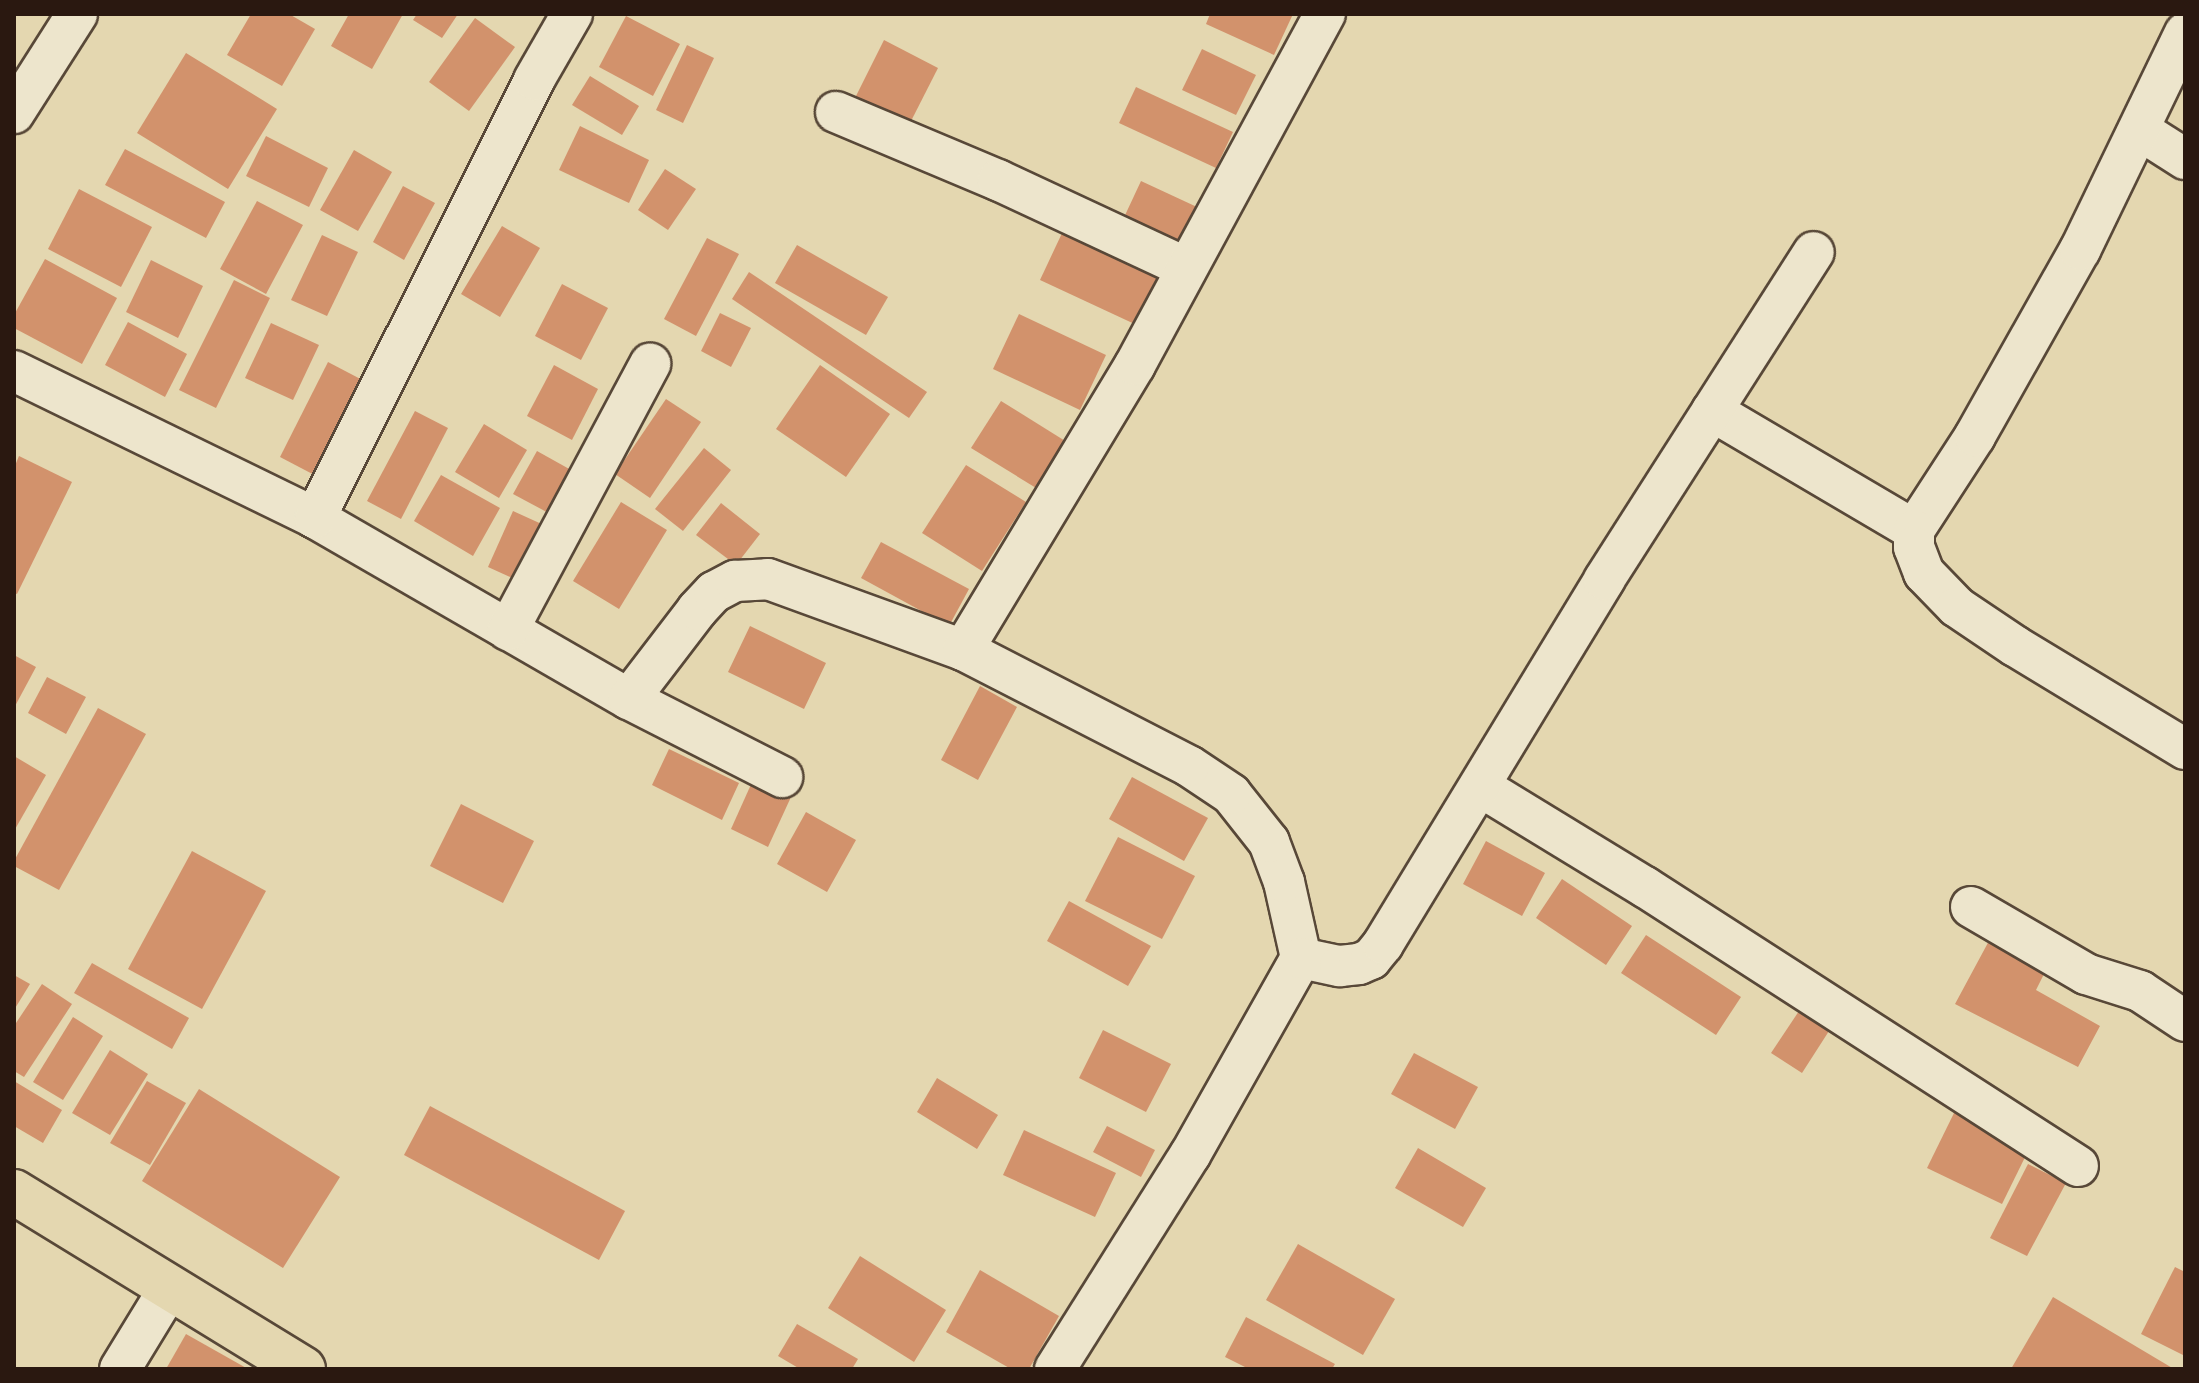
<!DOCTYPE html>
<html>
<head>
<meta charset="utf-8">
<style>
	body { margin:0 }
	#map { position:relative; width:2199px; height:1383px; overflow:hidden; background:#e4d7b0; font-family:"Libre Bodoni",serif }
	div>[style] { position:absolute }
	.building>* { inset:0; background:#d2926c }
	.roads { filter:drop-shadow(2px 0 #584838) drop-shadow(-2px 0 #584838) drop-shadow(0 2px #584838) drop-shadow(0 -2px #584838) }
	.street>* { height:40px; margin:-20px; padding:0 20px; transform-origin:20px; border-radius:20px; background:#ede5cc }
	.highway>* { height:44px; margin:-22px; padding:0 22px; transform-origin:22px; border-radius:22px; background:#e4d7b0 }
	span { translate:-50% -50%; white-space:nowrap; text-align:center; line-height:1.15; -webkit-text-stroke:7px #ede5cc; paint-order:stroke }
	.frame { position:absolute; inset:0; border:16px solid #2a1810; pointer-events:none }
</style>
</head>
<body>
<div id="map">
	<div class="building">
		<i style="clip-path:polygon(251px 14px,289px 14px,315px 29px,282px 86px,227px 55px)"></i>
		<i style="clip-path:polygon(349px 14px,403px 14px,372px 69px,331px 46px)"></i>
		<i style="clip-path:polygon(417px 14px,458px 14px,442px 38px,413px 20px)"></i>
		<i style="clip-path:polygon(1210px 14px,1293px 14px,1274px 55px,1206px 24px)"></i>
		<i style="clip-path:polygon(626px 16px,680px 44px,653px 96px,599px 67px)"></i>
		<i style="clip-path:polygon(475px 18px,515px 47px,469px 111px,429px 82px)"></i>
		<i style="clip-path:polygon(884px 40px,938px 68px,908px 127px,854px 100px)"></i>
		<i style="clip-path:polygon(687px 45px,714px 58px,683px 123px,656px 110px)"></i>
		<i style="clip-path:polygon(1202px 49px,1256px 75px,1236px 115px,1182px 90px)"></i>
		<i style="clip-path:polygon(186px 53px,277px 109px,228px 189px,137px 133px)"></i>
		<i style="clip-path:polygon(590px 76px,639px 106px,622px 135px,572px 105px)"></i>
		<i style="clip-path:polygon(1136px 87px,1233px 132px,1216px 168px,1119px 123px)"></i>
		<i style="clip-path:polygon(580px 126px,649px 160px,629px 203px,559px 170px)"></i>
		<i style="clip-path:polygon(266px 136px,328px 168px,309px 207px,246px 176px)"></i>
		<i style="clip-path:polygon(125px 149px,225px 202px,206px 238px,105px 185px)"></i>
		<i style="clip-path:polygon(354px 150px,392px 172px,358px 231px,320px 210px)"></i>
		<i style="clip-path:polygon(665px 169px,696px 189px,668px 230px,638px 210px)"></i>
		<i style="clip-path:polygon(1141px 181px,1197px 207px,1176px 252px,1120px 226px)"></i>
		<i style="clip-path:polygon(403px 186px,435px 203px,404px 260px,373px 242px)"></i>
		<i style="clip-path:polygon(79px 189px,152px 227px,121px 287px,48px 249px)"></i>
		<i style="clip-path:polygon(257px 201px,303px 225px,266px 294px,220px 269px)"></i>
		<i style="clip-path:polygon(1071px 214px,1171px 263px,1141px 327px,1040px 280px)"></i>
		<i style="clip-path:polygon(502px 226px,540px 248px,500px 317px,461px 294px)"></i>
		<i style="clip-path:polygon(322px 235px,358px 252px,327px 316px,291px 300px)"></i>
		<i style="clip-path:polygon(707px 238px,739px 254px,696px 336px,664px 319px)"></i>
		<i style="clip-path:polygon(797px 245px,888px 297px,866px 335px,775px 283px)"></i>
		<i style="clip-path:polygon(45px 259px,117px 298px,82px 364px,14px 328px,14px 315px)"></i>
		<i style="clip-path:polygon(151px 260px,203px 286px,178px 338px,126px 312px)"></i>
		<i style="clip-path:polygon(749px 272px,927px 392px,909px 418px,732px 299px)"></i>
		<i style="clip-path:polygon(234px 280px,270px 298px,216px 408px,179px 390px)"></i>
		<i style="clip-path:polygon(562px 284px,608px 308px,581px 360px,535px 336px)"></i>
		<i style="clip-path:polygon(720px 313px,751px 328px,731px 367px,701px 351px)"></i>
		<i style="clip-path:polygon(1019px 314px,1106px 355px,1080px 410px,993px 369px)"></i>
		<i style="clip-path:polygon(128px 322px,187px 354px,165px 397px,105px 365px)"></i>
		<i style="clip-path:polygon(271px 323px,319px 345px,293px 400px,245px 378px)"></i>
		<i style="clip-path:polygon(328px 362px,370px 384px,322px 479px,280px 457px)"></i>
		<i style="clip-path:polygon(554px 365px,598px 389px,572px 440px,527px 416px)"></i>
		<i style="clip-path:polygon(820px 365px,890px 414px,846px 477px,776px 429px)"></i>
		<i style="clip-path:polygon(666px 399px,701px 422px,650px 498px,615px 474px)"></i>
		<i style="clip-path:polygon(1001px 401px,1070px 444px,1041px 491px,971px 448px)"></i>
		<i style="clip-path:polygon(415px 411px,448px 428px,401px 519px,367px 501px)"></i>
		<i style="clip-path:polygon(484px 424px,527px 450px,499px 498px,455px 472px)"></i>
		<i style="clip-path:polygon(704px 448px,731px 470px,683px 531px,655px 509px)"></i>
		<i style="clip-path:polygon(537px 451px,580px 475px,556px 517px,513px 494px)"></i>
		<i style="clip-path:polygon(19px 456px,72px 482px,17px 594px,14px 593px,14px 468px)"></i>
		<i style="clip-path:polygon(966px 465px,1026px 502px,982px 571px,922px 533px)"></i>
		<i style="clip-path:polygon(441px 475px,500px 508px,473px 556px,414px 521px)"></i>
		<i style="clip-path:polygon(621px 502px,667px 530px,619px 609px,573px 581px)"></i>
		<i style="clip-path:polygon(721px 503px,760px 534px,736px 565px,696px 535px)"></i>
		<i style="clip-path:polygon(513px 511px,546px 526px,521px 582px,488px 567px)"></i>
		<i style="clip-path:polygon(881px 542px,969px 589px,949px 626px,861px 578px)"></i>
		<i style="clip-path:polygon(750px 626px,826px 663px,804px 709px,728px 672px)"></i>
		<i style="clip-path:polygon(14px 655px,36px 667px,14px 708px)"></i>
		<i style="clip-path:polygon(47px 677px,86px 697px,66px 734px,28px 713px)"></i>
		<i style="clip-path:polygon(980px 686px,1017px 707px,978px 780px,941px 760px)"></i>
		<i style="clip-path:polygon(98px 708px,146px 734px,59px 890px,14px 866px,14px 861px)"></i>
		<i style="clip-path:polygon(669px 749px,739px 783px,722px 820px,652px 785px)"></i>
		<i style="clip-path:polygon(14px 756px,46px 775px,14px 831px)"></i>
		<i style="clip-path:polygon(1132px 777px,1208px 818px,1184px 861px,1109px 819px)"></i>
		<i style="clip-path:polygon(753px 780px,791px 797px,768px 847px,731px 829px)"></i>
		<i style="clip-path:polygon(461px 804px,534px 841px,503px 903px,430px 866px)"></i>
		<i style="clip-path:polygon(806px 812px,856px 840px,827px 892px,777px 864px)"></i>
		<i style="clip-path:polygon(1118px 837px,1195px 876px,1162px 939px,1085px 901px)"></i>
		<i style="clip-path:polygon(1486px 841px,1545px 873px,1522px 916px,1463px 884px)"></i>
		<i style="clip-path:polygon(192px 851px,266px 891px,202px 1009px,128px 969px)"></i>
		<i style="clip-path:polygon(1562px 879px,1632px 926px,1606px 965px,1536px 918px)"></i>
		<i style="clip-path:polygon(1069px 901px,1151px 946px,1128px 986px,1047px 941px)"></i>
		<i style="clip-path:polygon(1646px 935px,1741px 997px,1716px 1035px,1621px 973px)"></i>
		<i style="clip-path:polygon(1990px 939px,2046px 970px,2036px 990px,2100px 1026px,2078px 1067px,1955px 1004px)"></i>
		<i style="clip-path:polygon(92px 963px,189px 1018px,172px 1049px,74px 993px)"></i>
		<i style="clip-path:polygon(14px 975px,30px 984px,14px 1010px)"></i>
		<i style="clip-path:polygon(42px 984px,72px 1004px,24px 1077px,14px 1071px,14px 1026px)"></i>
		<i style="clip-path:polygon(1799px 1011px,1829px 1031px,1802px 1073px,1771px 1053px)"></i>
		<i style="clip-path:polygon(73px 1017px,103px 1036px,63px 1100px,33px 1082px)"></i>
		<i style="clip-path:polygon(1103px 1030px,1171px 1064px,1146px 1112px,1079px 1078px)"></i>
		<i style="clip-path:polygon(110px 1050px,148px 1074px,110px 1135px,72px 1113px)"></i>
		<i style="clip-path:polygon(1414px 1053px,1478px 1087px,1455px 1129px,1391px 1094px)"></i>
		<i style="clip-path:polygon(937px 1078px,998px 1115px,977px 1149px,917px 1112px)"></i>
		<i style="clip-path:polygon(14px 1081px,62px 1110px,43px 1143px,14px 1126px)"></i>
		<i style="clip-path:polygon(147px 1081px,186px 1103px,150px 1165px,110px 1143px)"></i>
		<i style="clip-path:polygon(199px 1089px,340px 1177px,283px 1268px,142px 1181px)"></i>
		<i style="clip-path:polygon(430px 1106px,625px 1211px,599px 1260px,404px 1155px)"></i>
		<i style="clip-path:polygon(1955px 1111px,2030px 1147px,2002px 1204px,1927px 1168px)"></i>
		<i style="clip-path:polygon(1107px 1126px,1155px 1150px,1141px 1177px,1093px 1152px)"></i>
		<i style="clip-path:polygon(1024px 1130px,1116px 1173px,1095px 1217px,1003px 1175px)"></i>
		<i style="clip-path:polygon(1418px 1148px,1486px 1188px,1463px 1227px,1395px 1188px)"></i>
		<i style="clip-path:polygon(2028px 1164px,2066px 1183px,2027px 1256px,1990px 1238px)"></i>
		<i style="clip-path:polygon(1298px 1244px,1395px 1299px,1363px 1355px,1266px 1300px)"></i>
		<i style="clip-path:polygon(860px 1256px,946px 1310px,914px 1362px,828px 1308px)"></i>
		<i style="clip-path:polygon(2175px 1267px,2185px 1272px,2185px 1356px,2141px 1334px)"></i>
		<i style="clip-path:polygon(980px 1270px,1059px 1316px,1029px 1369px,1011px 1369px,946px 1332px)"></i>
		<i style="clip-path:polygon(2053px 1297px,2174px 1369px,2011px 1369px)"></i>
		<i style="clip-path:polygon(1246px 1317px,1335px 1364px,1332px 1369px,1249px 1369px,1225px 1357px)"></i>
		<i style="clip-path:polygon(797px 1324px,858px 1359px,852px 1369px,800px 1369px,778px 1356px)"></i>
		<i style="clip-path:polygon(186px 1334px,248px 1369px,166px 1369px)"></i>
	</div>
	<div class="roads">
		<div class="street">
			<i style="left:836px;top:112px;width:176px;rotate:22.8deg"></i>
			<i style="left:998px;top:180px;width:208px;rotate:25deg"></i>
			<i style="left:14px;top:113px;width:117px;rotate:-57.5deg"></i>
			<i style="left:2141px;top:131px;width:52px;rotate:32.5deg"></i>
			<i style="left:14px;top:371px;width:335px;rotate:26deg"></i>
			<i style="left:315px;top:518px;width:362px;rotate:30deg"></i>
			<i style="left:629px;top:699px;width:172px;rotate:27deg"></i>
			<i style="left:1712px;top:411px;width:234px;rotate:30.5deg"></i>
			<i style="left:1914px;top:530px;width:112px;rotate:-57deg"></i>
			<i style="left:1975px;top:436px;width:214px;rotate:-60.6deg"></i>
			<i style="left:2080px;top:250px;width:241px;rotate:-64.2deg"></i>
			<i style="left:315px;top:518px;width:490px;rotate:-63.4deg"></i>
			<i style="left:534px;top:80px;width:76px;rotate:-60.1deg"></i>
			<i style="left:1914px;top:530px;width:17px;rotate:90deg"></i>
			<i style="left:1914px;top:547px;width:28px;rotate:69deg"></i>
			<i style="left:1924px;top:573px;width:47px;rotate:45.9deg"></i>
			<i style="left:1957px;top:607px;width:70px;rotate:33.9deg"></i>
			<i style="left:2015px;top:646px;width:199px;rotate:31.2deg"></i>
			<i style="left:508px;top:630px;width:302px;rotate:-61.9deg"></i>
			<i style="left:629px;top:699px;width:112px;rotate:-52.6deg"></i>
			<i style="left:697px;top:610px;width:25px;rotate:-47deg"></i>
			<i style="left:714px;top:592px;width:24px;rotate:-28deg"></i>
			<i style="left:735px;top:581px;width:33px;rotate:-3deg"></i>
			<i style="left:768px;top:579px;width:208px;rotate:20deg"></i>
			<i style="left:1481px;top:787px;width:192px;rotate:31.4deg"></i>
			<i style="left:1645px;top:887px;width:515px;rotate:32.8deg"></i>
			<i style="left:1971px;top:907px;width:133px;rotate:30.2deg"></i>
			<i style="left:2086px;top:974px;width:57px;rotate:17.5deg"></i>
			<i style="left:2140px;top:991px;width:54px;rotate:33.7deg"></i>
			<i style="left:1301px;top:958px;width:78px;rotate:-102.6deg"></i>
			<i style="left:1284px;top:882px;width:43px;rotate:-110.6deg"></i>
			<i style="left:1269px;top:842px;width:61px;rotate:-128.4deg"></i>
			<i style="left:1231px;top:794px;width:50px;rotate:-146.3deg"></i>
			<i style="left:1189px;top:766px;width:254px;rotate:-152.8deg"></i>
			<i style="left:963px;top:650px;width:333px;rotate:-58.9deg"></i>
			<i style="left:1135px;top:365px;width:399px;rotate:-61.6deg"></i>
			<i style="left:120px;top:1369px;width:96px;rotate:-58.6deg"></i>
			<i style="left:1055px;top:1369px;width:253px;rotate:-57.8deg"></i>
			<i style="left:1190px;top:1155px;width:226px;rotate:-60.6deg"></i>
			<i style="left:1301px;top:958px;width:40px;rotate:12deg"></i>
			<i style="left:1340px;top:966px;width:19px;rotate:-6deg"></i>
			<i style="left:1359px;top:964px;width:13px;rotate:-23deg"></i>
			<i style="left:1371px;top:959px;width:19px;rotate:-51deg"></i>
			<i style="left:1383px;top:944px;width:426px;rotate:-58.7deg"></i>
			<i style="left:1604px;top:580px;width:389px;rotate:-57.4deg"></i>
		</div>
		<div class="highway">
			<i style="left:14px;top:1192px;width:339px;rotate:31.5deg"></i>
		</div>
	</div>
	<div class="frame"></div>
</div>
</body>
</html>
